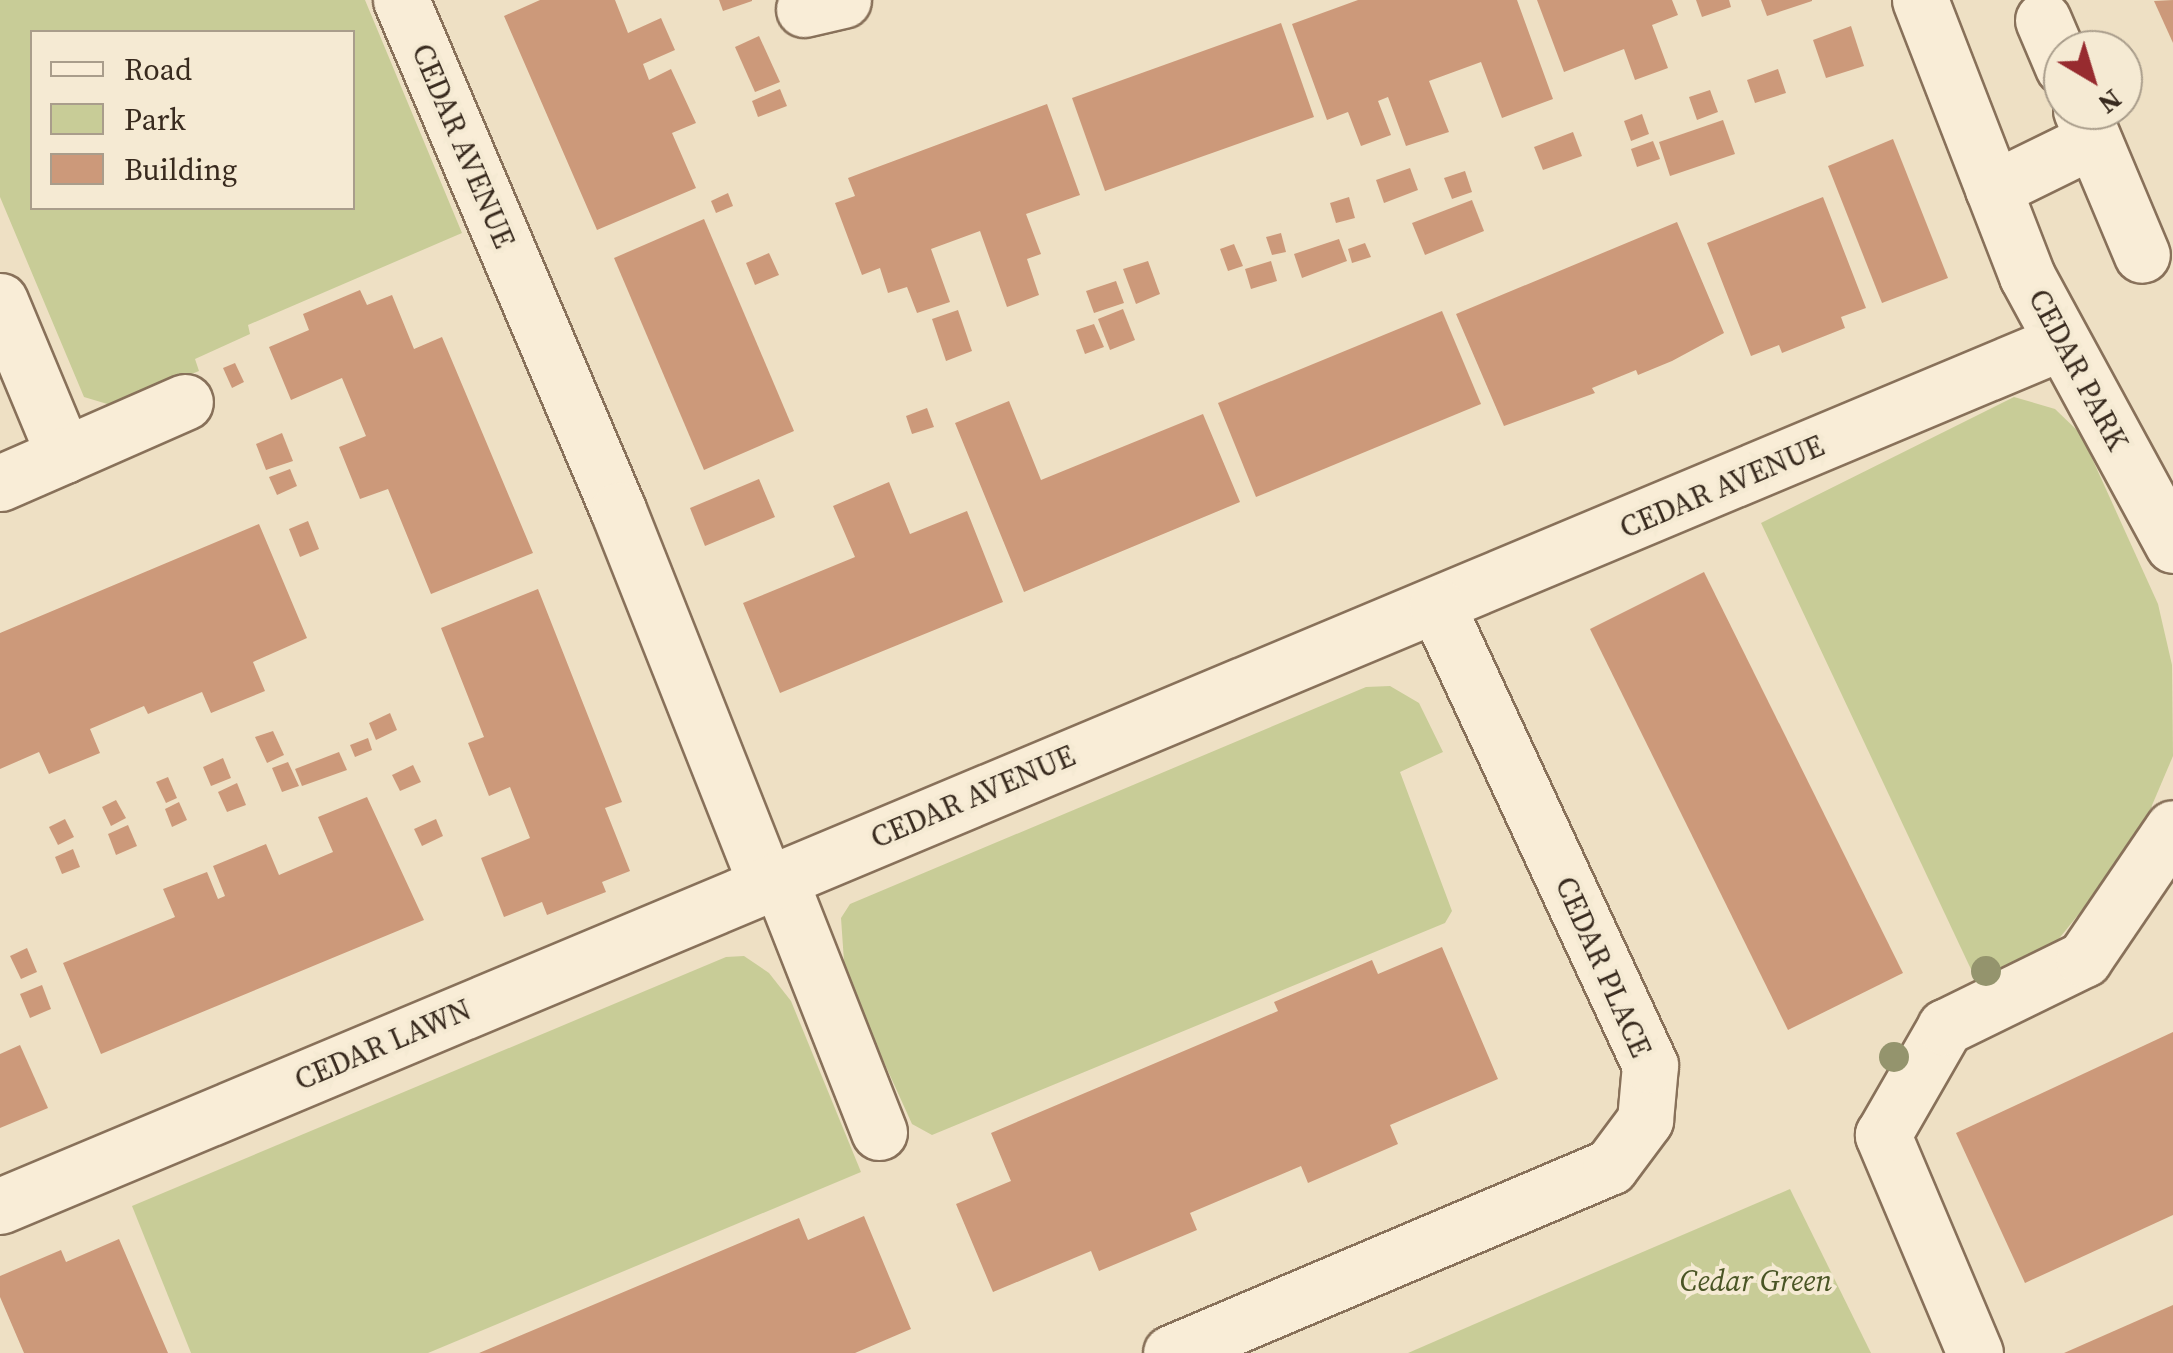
<!DOCTYPE html>
<html>
<head>
<meta charset="utf-8">
<style>
	body { margin:0 }
	#map { position:relative; width:2173px; height:1353px; overflow:hidden; background:#eee0c4; font-family:"Source Serif 4",serif }
	div>[style] { position:absolute }
	.green>* { inset:0; background:#c8cc97 }
	.building>* { inset:0; background:#cc997a }
	.roads { filter:drop-shadow(2px 0 #88715a) drop-shadow(-2px 0 #88715a) drop-shadow(0 2px #88715a) drop-shadow(0 -2px #88715a) }
	.minor>* { height:55px; margin:-27.5px; padding:0 27.5px; transform-origin:27.5px; border-radius:27.5px; background:#f9edd7 }
	.trees>* { width:30px; height:30px; margin:-15px; border-radius:50%; background:#94946d }
	span { translate:-50% -50%; white-space:nowrap; text-align:center; line-height:1.15; -webkit-text-stroke:8px #f5ead3; paint-order:stroke }
	.street-label { font-size:30px; color:#382a1e }
	.park-label { font-size:30px; color:#4a5525; font-style:italic }
	.legend { position:absolute; left:30px; top:30px; width:325px; height:180px; box-sizing:border-box; background:#f5ead3; border:2px solid #a99d8b; margin:0; padding:12px 18px; list-style:none; font-size:30px; color:#382a1e }
	.legend li { display:flex; align-items:center; gap:20px; height:50px }
	.legend b { width:50px; border:2px solid #a99d8b }
	.north { position:absolute; left:2043px; top:30px; width:100px; height:100px; box-sizing:border-box; background:#f5ead3; border:2px solid #a99d8b; border-radius:50%; rotate:142deg; font-size:28px; font-weight:700; line-height:40px; text-align:center; color:#382a1e }
	.north::after { content:''; display:block; margin:auto; width:35px; height:45px; background:#972b2f; clip-path:polygon(50% 0,100% 100%,50% 72%,0 100%) }
</style>
</head>
<body>
<div id="map">
	<div class="green">
		<i style="clip-path:polygon(evenodd,0 0,365px 0,462px 233px,248px 325px,250px 334px,195px 359px,199px 371px,114px 406px,84px 397px,0 197px,0 0,32px 32px,352px 32px,352px 208px,32px 208px,32px 32px)"></i>
		<i style="clip-path:polygon(2014px 397px,2055px 409px,2081px 434px,2158px 604px,2172px 665px,2173px 756px,2136px 843px,2049px 951px,1977px 982px,1761px 523px)"></i>
		<i style="clip-path:polygon(1390px 686px,1419px 703px,1443px 752px,1400px 772px,1452px 911px,1445px 923px,932px 1135px,912px 1124px,845px 976px,841px 918px,850px 904px,1366px 687px)"></i>
		<i style="clip-path:polygon(744px 956px,769px 973px,791px 1001px,861px 1172px,428px 1353px,191px 1353px,132px 1206px,726px 957px)"></i>
		<i style="clip-path:polygon(1790px 1189px,1871px 1353px,1408px 1353px,1500px 1313px)"></i>
	</div>
	<div class="building">
		<i style="clip-path:polygon(540px 0,615px 0,628px 33px,661px 18px,675px 50px,643px 64px,649px 80px,671px 69px,696px 123px,672px 133px,696px 188px,597px 230px,504px 16px)"></i>
		<i style="clip-path:polygon(719px 0,752px 0,752px 1px,723px 11px)"></i>
		<i style="clip-path:polygon(1358px 0,1517px 0,1553px 99px,1502px 118px,1481px 62px,1429px 81px,1449px 132px,1406px 146px,1388px 97px,1378px 101px,1391px 135px,1361px 146px,1348px 112px,1327px 120px,1292px 24px)"></i>
		<i style="clip-path:polygon(1537px 0,1672px 0,1678px 15px,1652px 25px,1668px 68px,1635px 80px,1624px 49px,1564px 72px)"></i>
		<i style="clip-path:polygon(1696px 0,1729px 0,1731px 7px,1702px 17px)"></i>
		<i style="clip-path:polygon(1761px 0,1812px 0,1812px 1px,1767px 16px)"></i>
		<i style="clip-path:polygon(2173px 0,2173px 43px,2154px 1px)"></i>
		<i style="clip-path:polygon(1281px 23px,1314px 117px,1105px 191px,1072px 98px)"></i>
		<i style="clip-path:polygon(1851px 26px,1864px 66px,1826px 78px,1813px 40px)"></i>
		<i style="clip-path:polygon(759px 36px,780px 82px,755px 92px,735px 47px)"></i>
		<i style="clip-path:polygon(1778px 69px,1786px 93px,1755px 103px,1747px 80px)"></i>
		<i style="clip-path:polygon(780px 89px,787px 106px,758px 117px,752px 101px)"></i>
		<i style="clip-path:polygon(1710px 90px,1718px 112px,1697px 120px,1689px 97px)"></i>
		<i style="clip-path:polygon(1047px 104px,1080px 195px,1026px 214px,1041px 254px,1027px 259px,1039px 295px,1007px 307px,980px 231px,931px 249px,950px 302px,917px 313px,907px 287px,888px 293px,880px 268px,862px 275px,835px 203px,855px 196px,848px 178px)"></i>
		<i style="clip-path:polygon(1642px 114px,1649px 134px,1631px 141px,1624px 121px)"></i>
		<i style="clip-path:polygon(1723px 120px,1735px 154px,1670px 176px,1659px 142px)"></i>
		<i style="clip-path:polygon(1573px 132px,1582px 156px,1543px 170px,1534px 147px)"></i>
		<i style="clip-path:polygon(1893px 139px,1948px 278px,1882px 303px,1828px 166px)"></i>
		<i style="clip-path:polygon(1653px 141px,1660px 159px,1637px 167px,1631px 149px)"></i>
		<i style="clip-path:polygon(1410px 168px,1418px 190px,1384px 203px,1376px 180px)"></i>
		<i style="clip-path:polygon(1465px 171px,1472px 192px,1452px 199px,1444px 178px)"></i>
		<i style="clip-path:polygon(728px 193px,733px 206px,716px 213px,711px 201px)"></i>
		<i style="clip-path:polygon(1349px 197px,1355px 218px,1336px 223px,1330px 203px)"></i>
		<i style="clip-path:polygon(1823px 197px,1866px 308px,1841px 317px,1845px 328px,1782px 353px,1779px 345px,1751px 356px,1707px 243px)"></i>
		<i style="clip-path:polygon(1472px 200px,1484px 231px,1425px 255px,1412px 223px)"></i>
		<i style="clip-path:polygon(704px 219px,794px 431px,704px 470px,614px 258px)"></i>
		<i style="clip-path:polygon(1677px 222px,1724px 333px,1672px 361px,1638px 375px,1636px 370px,1592px 388px,1595px 393px,1504px 426px,1456px 314px)"></i>
		<i style="clip-path:polygon(1281px 233px,1286px 252px,1272px 255px,1266px 237px)"></i>
		<i style="clip-path:polygon(1339px 239px,1347px 261px,1302px 278px,1294px 254px)"></i>
		<i style="clip-path:polygon(1365px 243px,1371px 257px,1352px 263px,1348px 249px)"></i>
		<i style="clip-path:polygon(1234px 244px,1243px 266px,1228px 271px,1220px 249px)"></i>
		<i style="clip-path:polygon(769px 253px,779px 275px,755px 285px,746px 263px)"></i>
		<i style="clip-path:polygon(1148px 261px,1160px 294px,1136px 304px,1123px 269px)"></i>
		<i style="clip-path:polygon(1271px 261px,1277px 281px,1251px 289px,1245px 269px)"></i>
		<i style="clip-path:polygon(1116px 281px,1124px 303px,1094px 313px,1086px 291px)"></i>
		<i style="clip-path:polygon(360px 290px,367px 305px,392px 295px,414px 349px,442px 337px,533px 553px,431px 594px,388px 489px,360px 499px,339px 447px,366px 436px,342px 378px,291px 400px,269px 347px,309px 330px,303px 314px)"></i>
		<i style="clip-path:polygon(1123px 309px,1135px 340px,1110px 350px,1098px 319px)"></i>
		<i style="clip-path:polygon(958px 310px,972px 351px,946px 361px,932px 319px)"></i>
		<i style="clip-path:polygon(1442px 311px,1481px 404px,1256px 497px,1218px 403px)"></i>
		<i style="clip-path:polygon(1094px 324px,1104px 347px,1085px 354px,1076px 330px)"></i>
		<i style="clip-path:polygon(235px 363px,244px 382px,232px 388px,223px 368px)"></i>
		<i style="clip-path:polygon(1009px 401px,1041px 480px,1203px 414px,1240px 502px,1024px 592px,955px 423px)"></i>
		<i style="clip-path:polygon(927px 408px,934px 427px,912px 434px,906px 416px)"></i>
		<i style="clip-path:polygon(282px 433px,293px 461px,266px 470px,256px 444px)"></i>
		<i style="clip-path:polygon(290px 469px,297px 486px,277px 495px,269px 477px)"></i>
		<i style="clip-path:polygon(759px 479px,775px 517px,705px 546px,690px 508px)"></i>
		<i style="clip-path:polygon(889px 482px,910px 534px,967px 511px,1003px 602px,780px 693px,743px 603px,855px 557px,833px 506px)"></i>
		<i style="clip-path:polygon(308px 521px,319px 549px,300px 557px,289px 529px)"></i>
		<i style="clip-path:polygon(259px 524px,307px 638px,253px 662px,265px 691px,211px 713px,202px 692px,148px 714px,144px 706px,90px 729px,100px 753px,49px 774px,39px 752px,0 769px,0 633px)"></i>
		<i style="clip-path:polygon(1704px 572px,1903px 973px,1788px 1030px,1590px 629px)"></i>
		<i style="clip-path:polygon(538px 589px,622px 802px,605px 808px,630px 871px,602px 882px,606px 892px,547px 915px,542px 902px,504px 917px,481px 858px,530px 838px,510px 787px,489px 796px,468px 743px,484px 737px,441px 628px)"></i>
		<i style="clip-path:polygon(390px 713px,397px 730px,376px 740px,369px 723px)"></i>
		<i style="clip-path:polygon(273px 731px,284px 755px,267px 763px,255px 737px)"></i>
		<i style="clip-path:polygon(368px 738px,372px 750px,355px 757px,350px 745px)"></i>
		<i style="clip-path:polygon(339px 752px,347px 770px,302px 786px,295px 769px)"></i>
		<i style="clip-path:polygon(223px 758px,231px 778px,211px 786px,203px 767px)"></i>
		<i style="clip-path:polygon(288px 762px,299px 786px,282px 792px,272px 768px)"></i>
		<i style="clip-path:polygon(413px 765px,421px 782px,400px 791px,392px 775px)"></i>
		<i style="clip-path:polygon(168px 777px,177px 798px,166px 803px,156px 782px)"></i>
		<i style="clip-path:polygon(237px 783px,246px 805px,227px 812px,218px 792px)"></i>
		<i style="clip-path:polygon(367px 797px,424px 920px,101px 1054px,63px 963px,175px 917px,163px 889px,207px 872px,218px 899px,225px 896px,213px 866px,266px 844px,279px 875px,333px 852px,318px 817px)"></i>
		<i style="clip-path:polygon(116px 800px,126px 818px,111px 826px,102px 807px)"></i>
		<i style="clip-path:polygon(179px 802px,187px 820px,172px 827px,165px 809px)"></i>
		<i style="clip-path:polygon(65px 819px,74px 837px,58px 845px,49px 827px)"></i>
		<i style="clip-path:polygon(436px 819px,443px 836px,422px 846px,414px 829px)"></i>
		<i style="clip-path:polygon(128px 825px,137px 846px,116px 855px,108px 834px)"></i>
		<i style="clip-path:polygon(73px 849px,80px 867px,62px 874px,55px 857px)"></i>
		<i style="clip-path:polygon(1442px 947px,1498px 1079px,1390px 1125px,1398px 1144px,1308px 1183px,1301px 1166px,1190px 1213px,1197px 1230px,1099px 1271px,1091px 1251px,993px 1292px,956px 1204px,1011px 1181px,991px 1133px,1278px 1011px,1274px 1002px,1372px 960px,1378px 974px)"></i>
		<i style="clip-path:polygon(27px 948px,37px 972px,21px 979px,10px 956px)"></i>
		<i style="clip-path:polygon(42px 985px,51px 1009px,30px 1018px,20px 994px)"></i>
		<i style="clip-path:polygon(2173px 1032px,2173px 1215px,2025px 1283px,1956px 1133px)"></i>
		<i style="clip-path:polygon(20px 1045px,48px 1108px,0 1128px,0 1054px)"></i>
		<i style="clip-path:polygon(864px 1216px,911px 1329px,855px 1353px,479px 1353px,799px 1218px,808px 1240px)"></i>
		<i style="clip-path:polygon(119px 1239px,168px 1353px,24px 1353px,0 1297px,0 1276px,61px 1250px,66px 1262px)"></i>
		<i style="clip-path:polygon(2173px 1305px,2173px 1353px,2064px 1353px)"></i>
	</div>
	<div class="roads">
		<div class="minor">
			<i style="left:401px;top:0;width:554px;rotate:66.95deg"></i>
			<i style="left:618px;top:510px;width:400px;rotate:68.4deg"></i>
			<i style="left:1920px;top:0;width:296px;rotate:68.8deg"></i>
			<i style="left:2027px;top:276px;width:306px;rotate:61.5deg"></i>
			<i style="left:804px;top:9px;width:40px;rotate:-13deg"></i>
			<i style="left:2043px;top:20px;width:51px;rotate:66.9deg"></i>
			<i style="left:2081px;top:110px;width:157px;rotate:67.2deg"></i>
			<i style="left:1993px;top:189px;width:111px;rotate:-26.1deg"></i>
			<i style="left:0;top:301px;width:167px;rotate:67.4deg"></i>
			<i style="left:64px;top:455px;width:132px;rotate:-23.7deg"></i>
			<i style="left:0;top:483px;width:70px;rotate:-23.6deg"></i>
			<i style="left:779px;top:878px;width:273px;rotate:68.5deg"></i>
			<i style="left:0;top:1206px;width:2235px;rotate:-22.74deg"></i>
			<i style="left:1171px;top:1353px;width:477px;rotate:-23deg"></i>
			<i style="left:1610px;top:1167px;width:59px;rotate:-53.3deg"></i>
			<i style="left:1645px;top:1120px;width:55px;rotate:-84.8deg"></i>
			<i style="left:1650px;top:1065px;width:506px;rotate:-114.89deg"></i>
			<i style="left:1975px;top:1353px;width:237px;rotate:-112.9deg"></i>
			<i style="left:1883px;top:1135px;width:125px;rotate:-60.1deg"></i>
			<i style="left:1945px;top:1027px;width:155px;rotate:-26.1deg"></i>
			<i style="left:2084px;top:959px;width:158px;rotate:-55.8deg"></i>
		</div>
	</div>
	<div class="trees">
		<i style="left:1986px;top:971px"></i>
		<i style="left:1894px;top:1057px"></i>
	</div>
	<div class="street-label">
		<span style="left:463px;top:146px;rotate:67deg">CEDAR AVENUE</span>
		<span style="left:2078px;top:370px;rotate:62deg">CEDAR PARK</span>
		<span style="left:1722px;top:487px;rotate:-23deg">CEDAR AVENUE</span>
		<span style="left:973px;top:797px;rotate:-23deg">CEDAR AVENUE</span>
		<span style="left:1603px;top:967px;rotate:66deg">CEDAR PLACE</span>
		<span style="left:383px;top:1045px;rotate:-23deg">CEDAR LAWN</span>
	</div>
	<div class="park-label">
		<span style="left:1756px;top:1281px">Cedar Green</span>
	</div>
	<ul class="legend">
	<li><b style="height:12px;background:#f9edd7"></b>Road</li>
	<li><b style="height:28px;background:#c8cc97"></b>Park</li>
	<li><b style="height:28px;background:#cc997a"></b>Building</li>
	</ul>
	<div class="north">N</div>
</div>
</body>
</html>
